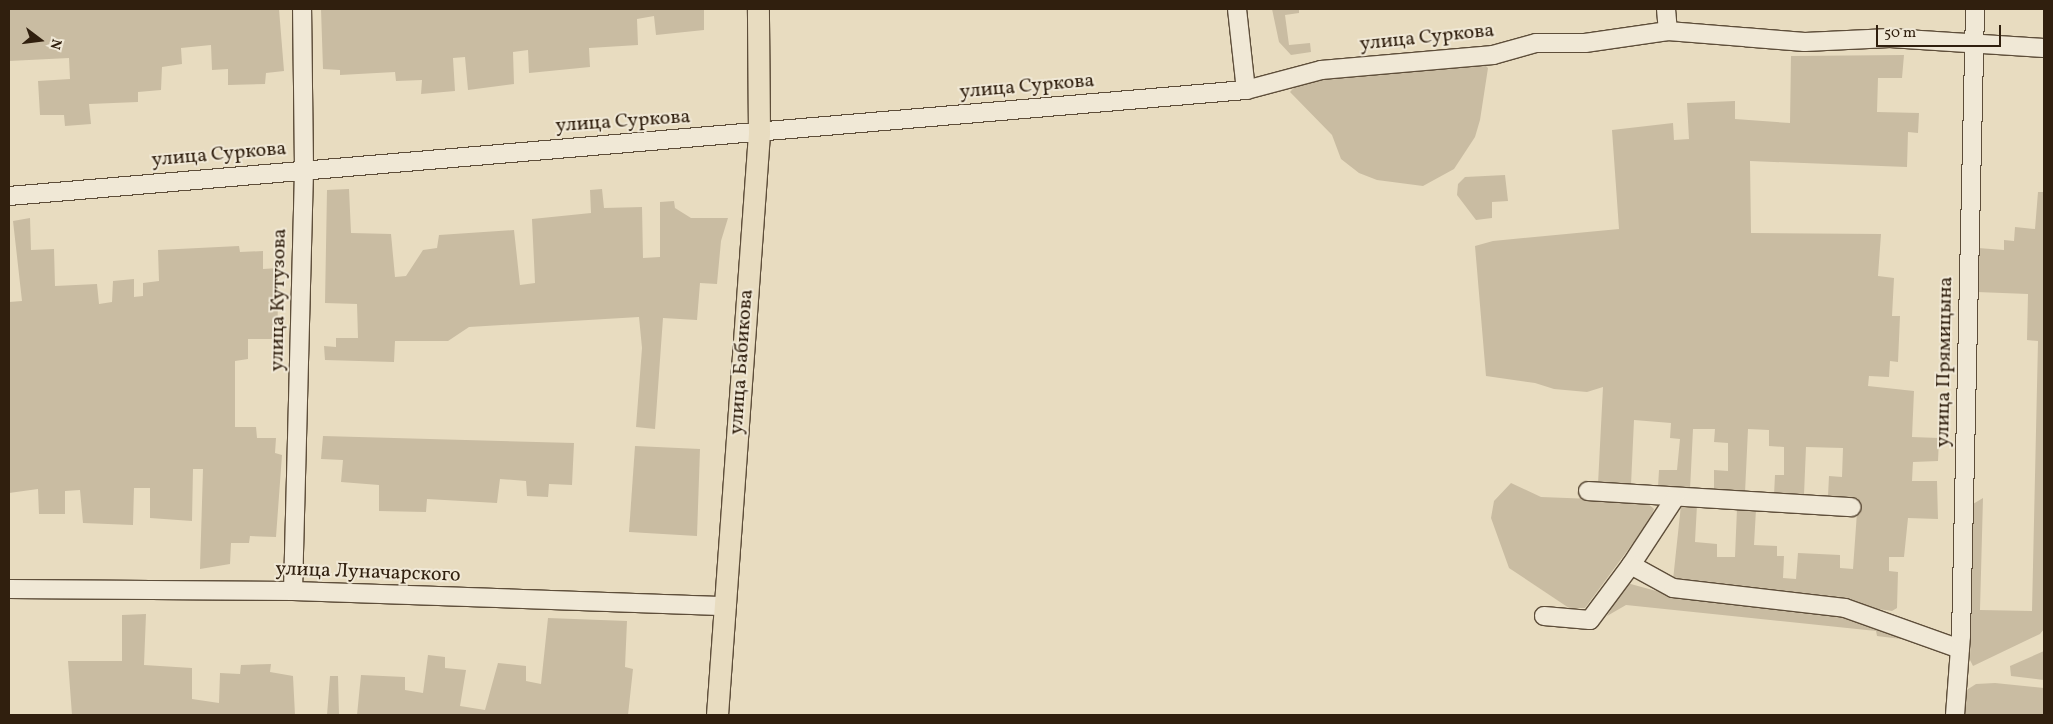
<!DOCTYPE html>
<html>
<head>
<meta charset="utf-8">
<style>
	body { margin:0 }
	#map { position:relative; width:2053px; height:724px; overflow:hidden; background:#e8dcc0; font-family:Vollkorn,serif }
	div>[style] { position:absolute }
	.green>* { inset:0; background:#c9bca2 }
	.roads { filter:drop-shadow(1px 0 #5e4e3a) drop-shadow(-1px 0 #5e4e3a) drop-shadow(0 1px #5e4e3a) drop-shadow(0 -1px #5e4e3a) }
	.minor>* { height:18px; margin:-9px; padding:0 9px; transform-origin:9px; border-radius:9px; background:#f0e8d6 }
	.major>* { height:21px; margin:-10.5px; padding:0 10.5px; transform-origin:10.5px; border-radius:10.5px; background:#e8dcc0 }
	span { translate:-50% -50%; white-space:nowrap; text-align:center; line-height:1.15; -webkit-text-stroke:4px #f0e8d6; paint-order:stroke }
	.street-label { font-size:20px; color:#301f0e }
	.frame { position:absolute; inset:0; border:10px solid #301f0e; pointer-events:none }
	.north { position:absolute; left:15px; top:15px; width:50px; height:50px; -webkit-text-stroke:4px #f0e8d6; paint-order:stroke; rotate:105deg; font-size:14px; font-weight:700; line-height:20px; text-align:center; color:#301f0e }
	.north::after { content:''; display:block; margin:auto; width:18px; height:22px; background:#301f0e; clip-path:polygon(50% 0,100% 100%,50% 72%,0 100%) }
	.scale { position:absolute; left:1876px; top:25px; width:125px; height:22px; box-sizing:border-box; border:2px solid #301f0e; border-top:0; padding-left:6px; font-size:15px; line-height:18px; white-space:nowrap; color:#301f0e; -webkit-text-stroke:4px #f0e8d6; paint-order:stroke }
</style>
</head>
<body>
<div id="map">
	<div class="green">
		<i style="clip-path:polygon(9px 9px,279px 9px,284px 71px,266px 73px,265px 84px,228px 85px,228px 69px,212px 70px,211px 45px,181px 48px,182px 64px,162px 67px,161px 90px,138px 92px,138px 102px,89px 104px,91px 124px,65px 126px,64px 115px,40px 115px,38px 81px,70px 79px,69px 58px,9px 61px)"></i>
		<i style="clip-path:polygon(321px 9px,704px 9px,704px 30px,656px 35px,654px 16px,637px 19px,638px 45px,589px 48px,590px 67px,529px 73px,528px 50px,513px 52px,514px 84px,468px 90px,465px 57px,453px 58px,455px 91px,421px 94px,422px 80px,396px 81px,395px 72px,340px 75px,340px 70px,323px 69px)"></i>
		<i style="clip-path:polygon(1272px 9px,1299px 9px,1299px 13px,1285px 15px,1289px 45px,1310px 43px,1311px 52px,1291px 55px,1279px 42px)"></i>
		<i style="clip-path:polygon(1904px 55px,1902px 78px,1878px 78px,1877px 112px,1919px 113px,1918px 133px,1908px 132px,1907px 167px,1750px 161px,1751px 233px,1881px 234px,1878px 276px,1894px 278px,1892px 316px,1900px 316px,1898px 362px,1890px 361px,1889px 377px,1869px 376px,1868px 386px,1914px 391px,1912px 437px,1939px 438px,1938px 461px,1913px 462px,1912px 481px,1937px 481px,1938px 519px,1908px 518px,1904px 557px,1889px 557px,1889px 571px,1898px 572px,1897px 608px,1892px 611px,1673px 580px,1681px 505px,1697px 505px,1695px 542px,1717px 544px,1717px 557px,1735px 557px,1737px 508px,1756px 509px,1754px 545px,1777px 546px,1777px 556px,1784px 556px,1783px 578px,1796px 579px,1798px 553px,1840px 555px,1840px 568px,1853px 569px,1858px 498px,1828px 496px,1829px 476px,1842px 477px,1843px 448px,1806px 447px,1804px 495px,1774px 495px,1775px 475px,1784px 475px,1784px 447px,1769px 446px,1769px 430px,1748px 429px,1745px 493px,1714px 492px,1714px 470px,1728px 471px,1728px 443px,1714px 442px,1715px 429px,1693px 429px,1690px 490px,1658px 487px,1659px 470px,1677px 470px,1680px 439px,1670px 438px,1671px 423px,1634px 420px,1631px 485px,1598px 484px,1603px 387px,1587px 392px,1554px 389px,1535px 383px,1486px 376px,1475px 246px,1493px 241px,1619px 229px,1612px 130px,1673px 123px,1674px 140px,1689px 139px,1687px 103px,1735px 101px,1735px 119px,1790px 123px,1791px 56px)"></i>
		<i style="clip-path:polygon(1481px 61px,1488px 68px,1480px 120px,1475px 137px,1454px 169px,1423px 186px,1377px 180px,1359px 173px,1341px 159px,1332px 135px,1290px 92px,1300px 81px,1318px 77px)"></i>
		<i style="clip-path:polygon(1505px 175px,1508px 201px,1492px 202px,1492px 218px,1476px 220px,1457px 195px,1458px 184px,1465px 177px)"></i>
		<i style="clip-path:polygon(349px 189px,351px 233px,391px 234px,395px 277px,406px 276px,423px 250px,437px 248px,439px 235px,514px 230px,520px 285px,535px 283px,532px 219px,591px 213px,590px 190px,602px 189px,604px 208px,642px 207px,643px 258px,660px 257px,660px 202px,674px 201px,675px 208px,691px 218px,728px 218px,721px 241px,717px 284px,700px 283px,697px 320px,663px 318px,655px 429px,636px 427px,642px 348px,639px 317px,469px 327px,448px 341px,395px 341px,394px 362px,325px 360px,324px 346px,336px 347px,336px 338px,358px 338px,357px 304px,325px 303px,327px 190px)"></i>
		<i style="clip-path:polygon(2038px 192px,2044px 192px,2044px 629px,2040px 634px,1973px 666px,1970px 660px,1973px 504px,1983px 498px,1980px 610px,2032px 611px,2038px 341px,2027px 340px,2028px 294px,1977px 292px,1978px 248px,2004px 250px,2004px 240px,2014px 241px,2015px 227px,2035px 229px)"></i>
		<i style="clip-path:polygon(30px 218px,31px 250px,54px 249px,55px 286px,97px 284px,99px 304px,112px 302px,113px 281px,134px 279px,134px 297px,143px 296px,143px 283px,159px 281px,158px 250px,239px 246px,240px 252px,263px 251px,263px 269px,279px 268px,277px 339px,248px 339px,248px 359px,235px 361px,235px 427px,256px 427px,257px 438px,276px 438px,275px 453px,282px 455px,276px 537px,250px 536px,249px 543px,231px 543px,230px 564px,200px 569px,203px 469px,193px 469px,192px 521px,150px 518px,150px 488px,134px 488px,133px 525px,83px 523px,80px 490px,65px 491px,65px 514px,39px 514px,38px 489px,9px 493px,9px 302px,22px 301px,13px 221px)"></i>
		<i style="clip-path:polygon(323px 436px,574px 443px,572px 485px,549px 484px,548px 497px,527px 496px,526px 481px,500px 479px,497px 503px,427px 499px,426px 512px,379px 511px,379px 485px,341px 482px,343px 460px,321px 459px)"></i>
		<i style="clip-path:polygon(635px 446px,700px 449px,697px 536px,629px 532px)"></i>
		<i style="clip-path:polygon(1511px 483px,1541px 497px,1645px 501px,1654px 509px,1650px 520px,1585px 608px,1569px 608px,1509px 568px,1491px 518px,1494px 501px)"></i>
		<i style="clip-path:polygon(1627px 583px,1660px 592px,1843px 614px,1917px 641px,1877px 636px,1876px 631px,1626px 605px,1607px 616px)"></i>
		<i style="clip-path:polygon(146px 614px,144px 665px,192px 668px,192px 699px,219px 703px,220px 673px,240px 674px,241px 665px,271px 664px,270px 672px,293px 676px,295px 715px,72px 715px,68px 661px,122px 661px,122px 615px)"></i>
		<i style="clip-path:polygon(548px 618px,627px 621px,625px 667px,633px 669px,628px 715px,357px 715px,361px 675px,405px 677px,405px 690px,423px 693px,428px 655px,445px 657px,445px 668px,466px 670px,460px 706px,485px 710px,498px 663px,526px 666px,526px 681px,541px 684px)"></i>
		<i style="clip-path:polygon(2044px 651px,2044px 680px,2011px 676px,2010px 666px)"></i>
		<i style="clip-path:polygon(330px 676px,338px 676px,339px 715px,305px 715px,327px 715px)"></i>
		<i style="clip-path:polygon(1995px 683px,2044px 688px,2044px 715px,1963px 715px,1965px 691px,1976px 684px)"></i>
	</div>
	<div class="roads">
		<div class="minor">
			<i style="left:1237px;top:9px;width:81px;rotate:83.7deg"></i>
			<i style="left:1666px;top:9px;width:22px;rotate:85deg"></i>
			<i style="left:9px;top:196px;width:1242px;rotate:-4.9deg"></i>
			<i style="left:1246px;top:90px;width:78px;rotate:-14.9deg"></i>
			<i style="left:1321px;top:70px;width:173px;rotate:-5deg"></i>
			<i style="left:1493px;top:55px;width:45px;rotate:-15.6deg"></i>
			<i style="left:1536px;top:43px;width:49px"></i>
			<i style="left:1585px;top:43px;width:84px;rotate:-8.2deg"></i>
			<i style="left:1668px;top:31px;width:137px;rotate:4.6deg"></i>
			<i style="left:1805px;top:42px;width:85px;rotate:-2.7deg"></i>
			<i style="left:1890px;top:38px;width:154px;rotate:3.7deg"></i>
			<i style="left:1588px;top:491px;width:264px;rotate:3.5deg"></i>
			<i style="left:1631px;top:565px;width:80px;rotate:-56.7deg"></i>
			<i style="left:9px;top:589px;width:284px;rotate:0.4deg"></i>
			<i style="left:293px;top:591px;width:434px;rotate:2deg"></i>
			<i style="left:293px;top:591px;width:423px;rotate:-88.5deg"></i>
			<i style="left:304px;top:168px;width:159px;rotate:-90.7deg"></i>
			<i style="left:1544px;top:616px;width:46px;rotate:5deg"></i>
			<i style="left:1590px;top:620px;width:69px;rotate:-53.3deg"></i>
			<i style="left:1631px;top:565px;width:48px;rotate:28.7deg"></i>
			<i style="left:1673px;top:588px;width:173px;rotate:6.6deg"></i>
			<i style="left:1845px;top:608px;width:122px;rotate:19.6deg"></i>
			<i style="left:1955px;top:715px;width:79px;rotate:-85.7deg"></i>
			<i style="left:1961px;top:636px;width:627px;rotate:-88.72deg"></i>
		</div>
		<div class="major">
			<i style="left:717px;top:715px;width:584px;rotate:-85.87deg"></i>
			<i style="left:759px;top:133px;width:124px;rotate:-90.5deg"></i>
		</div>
	</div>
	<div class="street-label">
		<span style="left:1427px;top:38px;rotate:-6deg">улица Суркова</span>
		<span style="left:1027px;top:87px;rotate:-5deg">улица Суркова</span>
		<span style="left:623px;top:122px;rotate:-4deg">улица Суркова</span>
		<span style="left:219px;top:155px;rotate:-5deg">улица Суркова</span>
		<span style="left:279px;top:300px;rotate:-89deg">улица Кутузова</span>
		<span style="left:742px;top:362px;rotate:-86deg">улица Бабикова</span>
		<span style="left:1945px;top:362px;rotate:-89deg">улица Прямицына</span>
		<span style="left:368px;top:573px;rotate:2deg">улица Луначарского</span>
	</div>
	<div class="frame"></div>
	<div class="north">N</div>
	<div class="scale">50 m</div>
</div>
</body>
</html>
